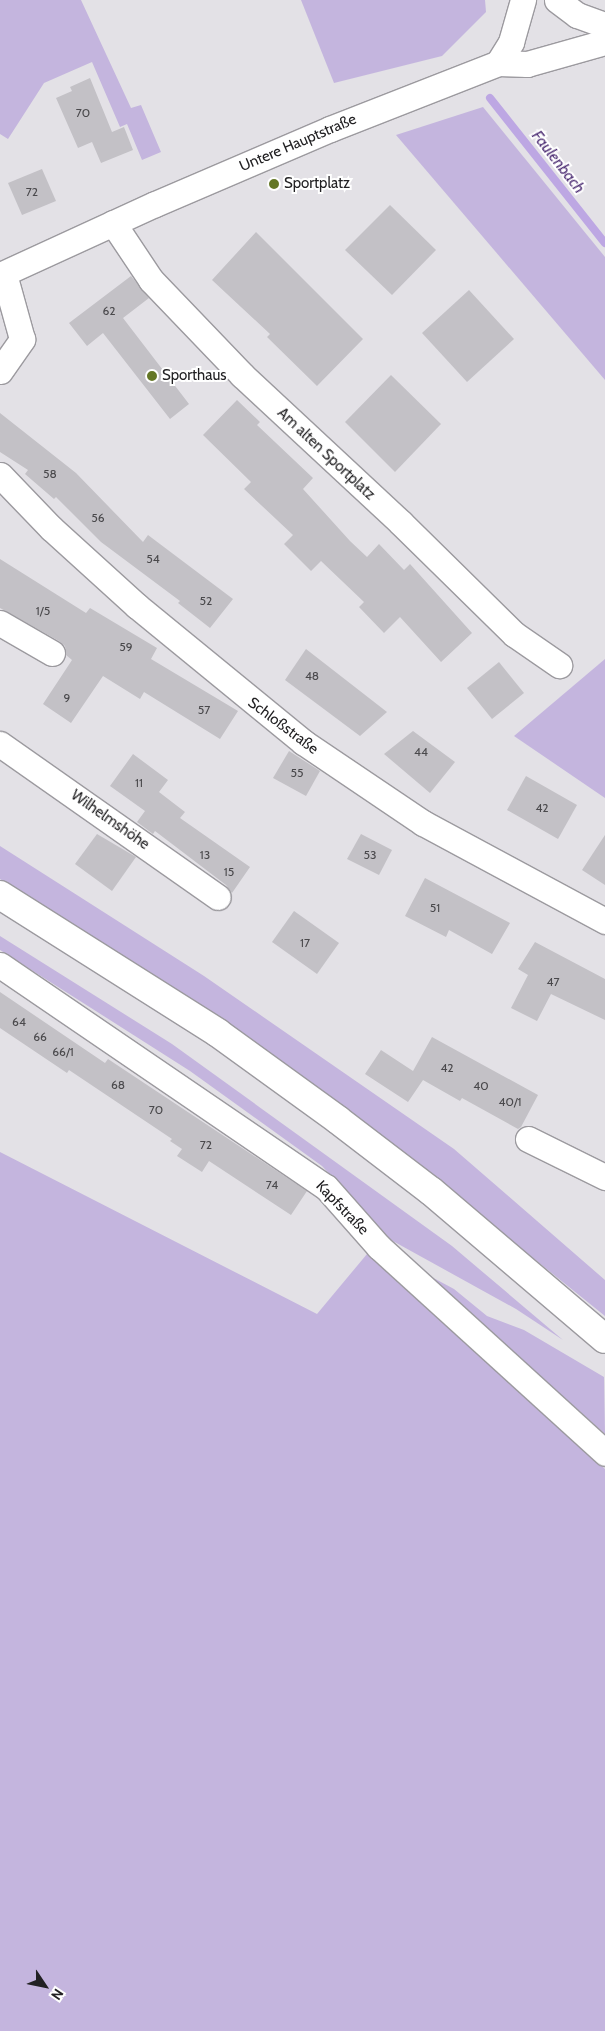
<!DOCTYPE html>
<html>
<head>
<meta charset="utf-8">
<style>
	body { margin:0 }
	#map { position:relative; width:605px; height:2031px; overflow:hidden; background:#e3e1e6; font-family:Cabin,sans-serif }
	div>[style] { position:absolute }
	.green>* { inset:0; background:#c4b5de }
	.stream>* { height:8px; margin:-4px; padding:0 4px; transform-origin:4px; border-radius:4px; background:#bda7e3 }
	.building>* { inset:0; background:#c3c1c6 }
	.roads { filter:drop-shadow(1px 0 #9c9a9f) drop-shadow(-1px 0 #9c9a9f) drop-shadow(0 1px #9c9a9f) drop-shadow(0 -1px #9c9a9f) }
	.street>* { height:25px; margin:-12.5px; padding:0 12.5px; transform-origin:12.5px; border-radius:12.5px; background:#fff }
	.primary>* { height:28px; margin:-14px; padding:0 14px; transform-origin:14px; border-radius:14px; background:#fff }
	.dots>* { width:14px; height:14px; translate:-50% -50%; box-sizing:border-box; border:2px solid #fff; border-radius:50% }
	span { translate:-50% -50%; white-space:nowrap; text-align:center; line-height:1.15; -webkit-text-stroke:4px #fff; paint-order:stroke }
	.number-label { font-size:12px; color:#4a494c }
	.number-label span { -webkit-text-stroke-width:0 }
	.street-label { font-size:15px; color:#222123 }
	.poi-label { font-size:15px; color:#222123 }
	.left { translate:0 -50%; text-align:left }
	.water-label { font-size:16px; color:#4a2a71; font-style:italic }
	.north { position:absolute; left:20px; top:1961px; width:50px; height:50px; -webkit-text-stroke:4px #fff; paint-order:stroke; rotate:124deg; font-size:14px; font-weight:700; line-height:20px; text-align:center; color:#222123 }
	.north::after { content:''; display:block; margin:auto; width:18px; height:22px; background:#222123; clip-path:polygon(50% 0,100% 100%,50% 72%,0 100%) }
</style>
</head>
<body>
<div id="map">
	<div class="green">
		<i style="clip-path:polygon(0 0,81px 0,131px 108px,141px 105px,161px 152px,142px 160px,127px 124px,120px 127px,92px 62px,44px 83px,8px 139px,0 134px)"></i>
		<i style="clip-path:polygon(301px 0,485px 0,486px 12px,442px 56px,334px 83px)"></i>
		<i style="clip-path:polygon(483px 107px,605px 257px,605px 380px,396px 135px)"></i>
		<i style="clip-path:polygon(605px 659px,605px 798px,514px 736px)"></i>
		<i style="clip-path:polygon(0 846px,204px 976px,454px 1149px,605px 1280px,605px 1316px,348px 1109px,0 879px)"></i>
		<i style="clip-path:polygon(0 936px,172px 1044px,452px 1246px,563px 1340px,516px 1309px,391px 1240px,322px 1166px,190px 1071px,0 950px)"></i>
		<i style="clip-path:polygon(0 1152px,317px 1314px,367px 1254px,605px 1469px,605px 2031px,0 2031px)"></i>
		<i style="clip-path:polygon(426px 1274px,454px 1289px,487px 1316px,524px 1330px,604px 1377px,605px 1434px)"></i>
	</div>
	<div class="stream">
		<i style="left:490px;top:98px;width:185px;rotate:51.6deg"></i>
	</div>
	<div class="building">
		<i style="clip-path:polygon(90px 78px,112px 132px,124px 127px,133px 150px,101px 163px,92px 142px,78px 148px,56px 98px,72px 91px,70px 87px)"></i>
		<i style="clip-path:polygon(42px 169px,56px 201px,22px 215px,8px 183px)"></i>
		<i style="clip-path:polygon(390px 205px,436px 250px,392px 295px,345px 250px)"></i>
		<i style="clip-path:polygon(256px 232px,363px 339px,317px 386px,267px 337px,270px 334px,212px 280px)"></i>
		<i style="clip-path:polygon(131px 276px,149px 298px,123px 318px,189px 404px,170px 419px,103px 333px,87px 346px,69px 323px)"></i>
		<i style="clip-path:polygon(469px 290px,514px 339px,467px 382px,422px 333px)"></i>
		<i style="clip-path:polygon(391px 375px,441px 424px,395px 472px,345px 422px)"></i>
		<i style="clip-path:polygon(237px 400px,260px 422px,257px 425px,313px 478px,303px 489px,350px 541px,367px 557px,379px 544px,404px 570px,410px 564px,472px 633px,441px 662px,400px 617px,384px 633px,359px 607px,364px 602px,321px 561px,311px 571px,284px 544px,293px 535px,244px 489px,251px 482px,203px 435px)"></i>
		<i style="clip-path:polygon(0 413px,76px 473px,143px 542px,148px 535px,233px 599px,210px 628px,178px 603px,180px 601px,101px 542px,56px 497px,54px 499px,25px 474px,28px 470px,0 452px)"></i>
		<i style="clip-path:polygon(0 559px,86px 613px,90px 608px,157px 648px,151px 659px,238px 711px,220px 739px,144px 692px,140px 699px,103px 676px,71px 723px,43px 704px,72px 660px,66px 655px,65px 646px,59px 641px,0 608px)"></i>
		<i style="clip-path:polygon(306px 649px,387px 712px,360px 736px,285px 680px)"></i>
		<i style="clip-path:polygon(499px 662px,524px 693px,492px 719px,467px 688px)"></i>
		<i style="clip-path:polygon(413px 731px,455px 762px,430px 793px,384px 754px)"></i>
		<i style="clip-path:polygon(289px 751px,320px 771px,306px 796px,273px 778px)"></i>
		<i style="clip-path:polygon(133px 754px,168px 780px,159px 792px,185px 812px,180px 818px,250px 867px,232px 893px,226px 885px,155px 831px,153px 834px,137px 822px,145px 811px,110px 786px)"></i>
		<i style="clip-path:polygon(526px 776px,577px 805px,558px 839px,507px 810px)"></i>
		<i style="clip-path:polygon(97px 834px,136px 857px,112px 891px,75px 864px)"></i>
		<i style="clip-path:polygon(361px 834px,392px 850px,379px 875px,347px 859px)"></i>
		<i style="clip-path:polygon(605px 835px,605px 885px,582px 870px)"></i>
		<i style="clip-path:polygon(425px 878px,510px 923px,492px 954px,449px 930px,446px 937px,405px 916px)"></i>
		<i style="clip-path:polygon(294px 911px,339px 943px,317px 974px,272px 942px)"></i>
		<i style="clip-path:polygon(535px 942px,605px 979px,605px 1020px,551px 994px,537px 1021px,511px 1008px,528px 975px,518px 969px)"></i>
		<i style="clip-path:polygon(0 992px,105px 1063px,108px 1059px,307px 1191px,291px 1215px,209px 1161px,202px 1172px,177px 1156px,182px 1149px,170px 1141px,172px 1139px,69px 1070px,67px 1073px,0 1028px)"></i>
		<i style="clip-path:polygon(432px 1037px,538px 1095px,521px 1127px,518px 1129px,462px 1098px,460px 1101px,423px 1080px,408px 1102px,365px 1074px,381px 1050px,413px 1071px)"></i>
	</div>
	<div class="roads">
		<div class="street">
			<i style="left:557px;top:0;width:25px;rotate:37deg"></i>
			<i style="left:577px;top:15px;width:30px;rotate:20deg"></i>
			<i style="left:498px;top:63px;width:25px;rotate:-58deg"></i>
			<i style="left:511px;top:42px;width:44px;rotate:-74.1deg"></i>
			<i style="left:113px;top:223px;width:69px;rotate:56.3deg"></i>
			<i style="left:151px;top:280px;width:132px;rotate:46.2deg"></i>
			<i style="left:242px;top:375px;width:216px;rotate:42.9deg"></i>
			<i style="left:400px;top:522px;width:160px;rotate:44.5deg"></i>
			<i style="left:514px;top:634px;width:55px;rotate:34.6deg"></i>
			<i style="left:0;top:275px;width:170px;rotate:-24.6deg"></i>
			<i style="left:155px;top:204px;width:190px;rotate:-23.2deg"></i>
			<i style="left:330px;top:129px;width:180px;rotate:-21.4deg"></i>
			<i style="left:498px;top:63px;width:29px;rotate:2deg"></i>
			<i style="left:527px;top:64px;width:81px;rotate:-15.8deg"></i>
			<i style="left:0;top:371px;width:39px;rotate:-55deg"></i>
			<i style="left:22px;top:339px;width:67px;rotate:-105.5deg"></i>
			<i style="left:0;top:475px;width:74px;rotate:46.1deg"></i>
			<i style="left:51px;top:528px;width:116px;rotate:42.2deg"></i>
			<i style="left:137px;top:606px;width:215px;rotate:39.3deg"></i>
			<i style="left:303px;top:742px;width:145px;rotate:34deg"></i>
			<i style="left:423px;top:823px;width:207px;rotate:28.3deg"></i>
			<i style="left:0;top:623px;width:60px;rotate:30deg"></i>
			<i style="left:0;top:744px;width:266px;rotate:35.1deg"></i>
			<i style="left:0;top:965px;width:394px;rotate:34.3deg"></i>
			<i style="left:326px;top:1187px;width:80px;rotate:48.5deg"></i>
			<i style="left:379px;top:1247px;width:306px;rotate:42.3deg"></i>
			<i style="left:528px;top:1139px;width:86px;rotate:26.3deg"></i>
		</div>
		<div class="primary">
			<i style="left:0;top:895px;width:258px;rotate:32.3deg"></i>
			<i style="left:218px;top:1033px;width:148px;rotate:35.9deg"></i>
			<i style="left:338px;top:1120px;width:117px;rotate:37.4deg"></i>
			<i style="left:431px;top:1191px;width:228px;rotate:40.4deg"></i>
		</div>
	</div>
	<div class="dots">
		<i style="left:274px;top:184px;background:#647726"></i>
		<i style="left:152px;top:376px;background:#647726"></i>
	</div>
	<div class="number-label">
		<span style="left:83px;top:113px">70</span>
		<span style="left:32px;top:192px">72</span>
		<span style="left:109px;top:311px">62</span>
		<span style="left:50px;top:474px">58</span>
		<span style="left:98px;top:518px">56</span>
		<span style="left:153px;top:559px">54</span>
		<span style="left:206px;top:601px">52</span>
		<span style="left:43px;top:611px">1/5</span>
		<span style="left:126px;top:647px">59</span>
		<span style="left:312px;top:676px">48</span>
		<span style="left:67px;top:698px">9</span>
		<span style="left:204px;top:710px">57</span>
		<span style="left:421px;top:752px">44</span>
		<span style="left:297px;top:773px">55</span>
		<span style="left:139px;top:783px">11</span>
		<span style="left:542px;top:808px">42</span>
		<span style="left:205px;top:855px">13</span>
		<span style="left:370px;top:855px">53</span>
		<span style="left:229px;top:872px">15</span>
		<span style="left:435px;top:908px">51</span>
		<span style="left:305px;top:943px">17</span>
		<span style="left:553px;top:982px">47</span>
		<span style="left:19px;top:1022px">64</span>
		<span style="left:40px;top:1037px">66</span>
		<span style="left:63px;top:1052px">66/1</span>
		<span style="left:447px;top:1068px">42</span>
		<span style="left:118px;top:1085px">68</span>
		<span style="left:481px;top:1086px">40</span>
		<span style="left:510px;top:1102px">40/1</span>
		<span style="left:156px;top:1110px">70</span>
		<span style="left:206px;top:1145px">72</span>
		<span style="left:272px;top:1185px">74</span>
	</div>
	<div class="street-label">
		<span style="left:298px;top:143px;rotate:-23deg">Untere Hauptstraße</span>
		<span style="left:326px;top:454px;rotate:43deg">Am alten Sportplatz</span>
		<span style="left:283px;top:726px;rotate:37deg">Schloßstraße</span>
		<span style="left:110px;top:820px;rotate:35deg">Wilhelmshöhe</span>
		<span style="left:342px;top:1208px;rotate:46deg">Kapfstraße</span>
	</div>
	<div class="poi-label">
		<span class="left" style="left:284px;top:184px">Sportplatz</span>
		<span class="left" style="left:162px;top:376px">Sporthaus</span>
	</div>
	<div class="water-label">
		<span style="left:558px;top:162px;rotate:52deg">Faulenbach</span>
	</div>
	<div class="north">N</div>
</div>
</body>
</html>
